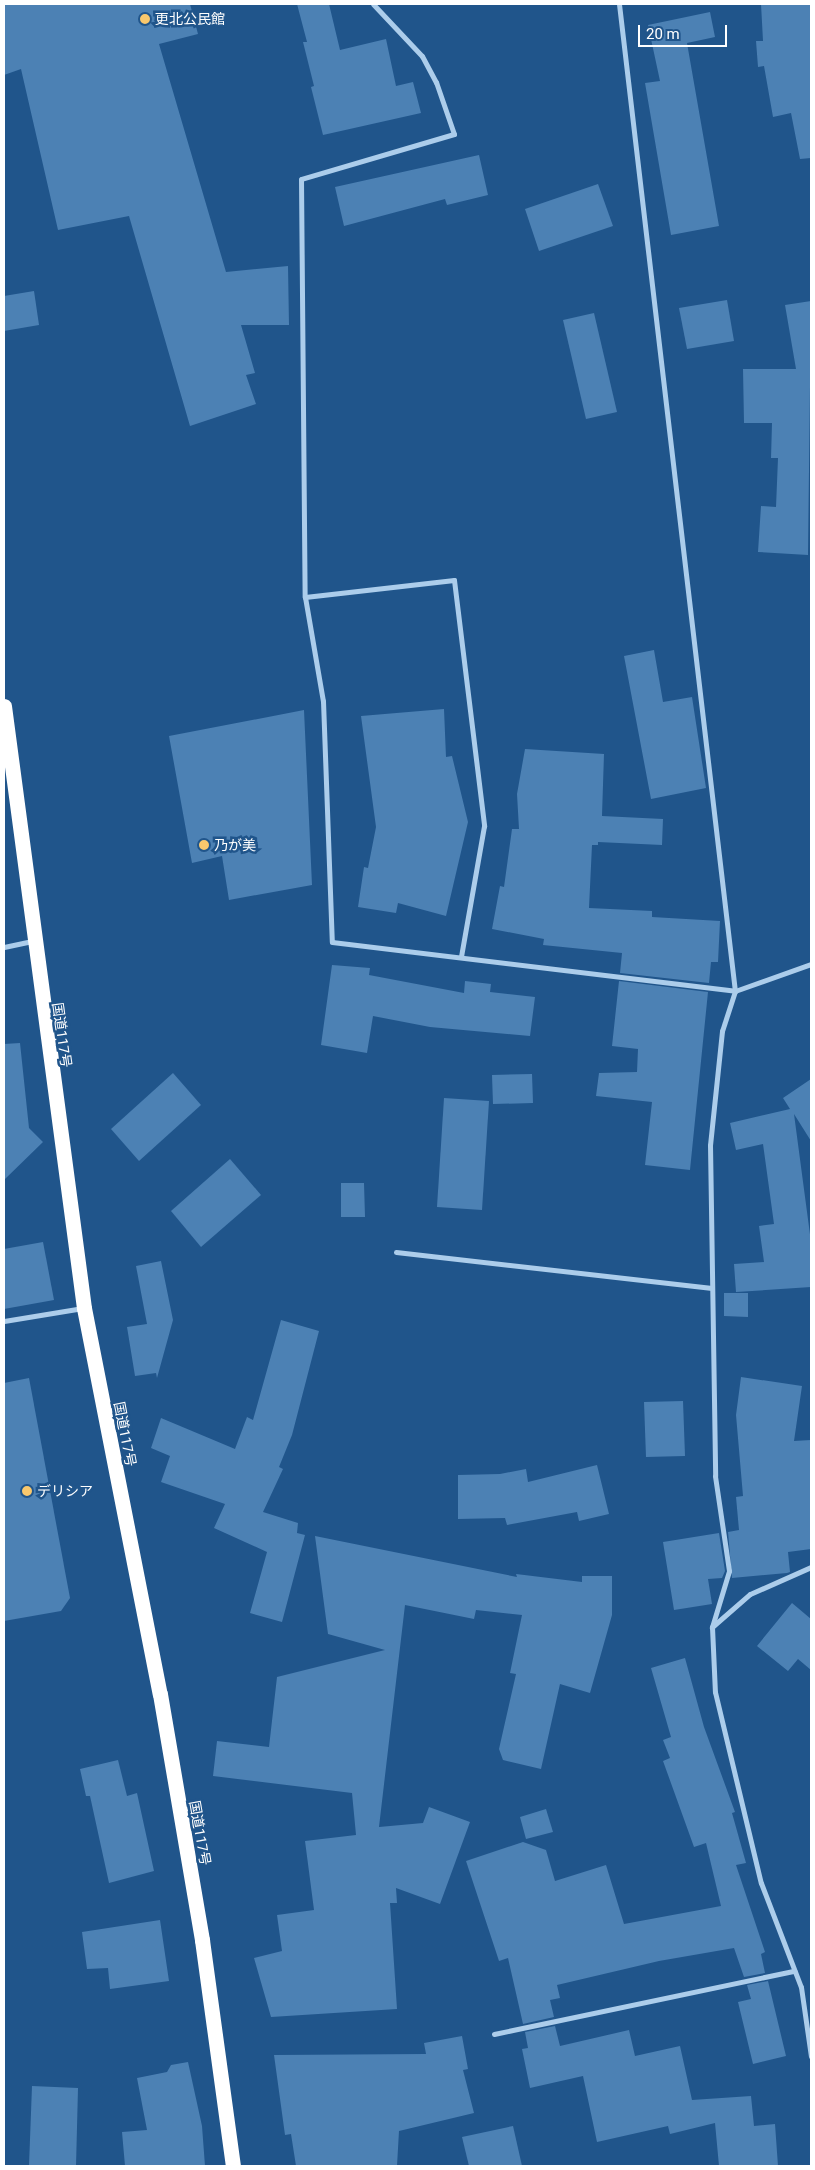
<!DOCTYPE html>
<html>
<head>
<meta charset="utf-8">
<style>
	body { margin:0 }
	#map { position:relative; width:815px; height:2170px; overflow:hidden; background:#20558b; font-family:Roboto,"Noto Sans JP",sans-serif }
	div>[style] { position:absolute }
	.building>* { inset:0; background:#4c81b4 }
	.street>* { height:5px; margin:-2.5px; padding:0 2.5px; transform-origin:2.5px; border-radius:2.5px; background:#accdeb }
	.highway>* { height:15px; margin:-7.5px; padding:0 7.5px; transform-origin:7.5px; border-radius:7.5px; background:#fff }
	.dots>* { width:14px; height:14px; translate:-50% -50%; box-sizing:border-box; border:2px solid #20558b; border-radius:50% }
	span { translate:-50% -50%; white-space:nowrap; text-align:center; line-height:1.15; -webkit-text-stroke:5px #20558b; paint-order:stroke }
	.poi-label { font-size:14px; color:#fff }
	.left { translate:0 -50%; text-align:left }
	.street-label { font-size:14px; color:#fff }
	.frame { position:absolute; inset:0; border:5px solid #fff; pointer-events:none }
	.scale { position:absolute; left:638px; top:25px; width:89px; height:22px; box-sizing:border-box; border:2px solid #fff; border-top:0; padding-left:6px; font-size:15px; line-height:18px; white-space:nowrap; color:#fff; -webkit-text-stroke:4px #20558b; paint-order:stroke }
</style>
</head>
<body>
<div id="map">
	<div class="building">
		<i style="clip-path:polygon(4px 4px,190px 4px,198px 34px,159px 44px,226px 272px,288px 266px,289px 325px,241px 325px,255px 373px,246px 375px,256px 404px,190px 426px,129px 216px,58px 230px,21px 69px,4px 75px)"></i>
		<i style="clip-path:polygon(297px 4px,329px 4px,340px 50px,386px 39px,396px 86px,413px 82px,421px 113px,323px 135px,311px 87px,314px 86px,303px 42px,307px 42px)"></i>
		<i style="clip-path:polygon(761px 4px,811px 4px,811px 158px,800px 159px,791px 113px,773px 117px,764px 66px,758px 67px,756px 41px,763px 41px)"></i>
		<i style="clip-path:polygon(710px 12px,715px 37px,687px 43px,719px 226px,671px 235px,645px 83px,660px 81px,648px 25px)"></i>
		<i style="clip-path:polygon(479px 155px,488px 195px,447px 205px,445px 199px,344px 226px,335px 187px)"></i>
		<i style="clip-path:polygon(598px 184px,613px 226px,539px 251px,525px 209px)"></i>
		<i style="clip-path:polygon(34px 291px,39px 325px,4px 331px,4px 296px)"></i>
		<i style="clip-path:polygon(727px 300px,734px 341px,687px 349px,679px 308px)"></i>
		<i style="clip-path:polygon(811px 301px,808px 555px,758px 552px,761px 506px,776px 507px,778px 458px,771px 458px,772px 423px,744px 423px,743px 369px,796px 369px,785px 305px)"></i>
		<i style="clip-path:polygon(594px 313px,617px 412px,586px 419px,563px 320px)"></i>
		<i style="clip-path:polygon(654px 650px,663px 702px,692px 697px,706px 788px,651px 799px,624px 656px)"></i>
		<i style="clip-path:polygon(444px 709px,446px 757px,452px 756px,468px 822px,446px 916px,398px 903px,396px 913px,358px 907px,364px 867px,368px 868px,376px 827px,361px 716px)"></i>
		<i style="clip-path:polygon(304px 710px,312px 885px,229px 900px,222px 856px,192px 863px,169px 736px)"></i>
		<i style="clip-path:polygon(525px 749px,604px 754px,602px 816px,663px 819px,662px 845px,598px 842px,598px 845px,592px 845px,589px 908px,652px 911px,652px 917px,720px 921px,718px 962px,711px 962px,709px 983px,620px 973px,622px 953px,543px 945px,544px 939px,492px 929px,500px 886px,504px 887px,512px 829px,519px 829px,517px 794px)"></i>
		<i style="clip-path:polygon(332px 965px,370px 968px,369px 975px,464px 993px,465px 981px,491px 984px,490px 992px,535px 997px,530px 1036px,430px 1027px,373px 1016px,367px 1053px,321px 1045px)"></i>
		<i style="clip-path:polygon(619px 981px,708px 992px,690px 1170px,645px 1165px,652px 1102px,596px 1096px,599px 1073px,637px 1072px,638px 1049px,612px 1046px)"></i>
		<i style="clip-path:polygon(20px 1043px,29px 1128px,43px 1142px,4px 1180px,4px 1044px)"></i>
		<i style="clip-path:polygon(173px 1073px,201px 1105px,139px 1161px,111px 1129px)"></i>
		<i style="clip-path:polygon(532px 1074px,533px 1103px,493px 1104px,492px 1075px)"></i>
		<i style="clip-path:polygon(811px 1079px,811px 1141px,794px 1114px,811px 1242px,811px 1287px,736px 1292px,734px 1264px,764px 1262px,759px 1226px,774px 1224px,763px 1144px,736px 1150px,730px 1123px,790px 1109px,783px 1098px)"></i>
		<i style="clip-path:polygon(444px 1098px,489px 1101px,482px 1210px,437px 1207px)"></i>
		<i style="clip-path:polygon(230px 1159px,261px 1195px,201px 1247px,171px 1211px)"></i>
		<i style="clip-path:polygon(341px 1183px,364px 1183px,365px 1217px,341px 1217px)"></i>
		<i style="clip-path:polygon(43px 1242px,54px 1300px,4px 1309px,4px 1249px)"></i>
		<i style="clip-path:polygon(161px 1261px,173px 1320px,157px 1378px,156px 1373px,135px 1376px,127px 1327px,147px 1324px,136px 1266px)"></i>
		<i style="clip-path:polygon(724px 1293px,748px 1293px,748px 1317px,724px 1316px)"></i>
		<i style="clip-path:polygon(281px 1320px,319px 1331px,292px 1435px,279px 1467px,283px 1469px,263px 1512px,298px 1523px,297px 1533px,305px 1535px,282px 1622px,250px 1613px,267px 1552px,214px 1528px,225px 1504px,161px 1482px,170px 1456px,151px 1448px,161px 1418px,235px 1449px,247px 1417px,253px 1420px)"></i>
		<i style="clip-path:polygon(741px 1377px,802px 1386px,794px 1441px,811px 1440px,811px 1549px,788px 1552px,790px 1572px,787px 1573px,732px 1578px,728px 1532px,739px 1530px,736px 1497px,743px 1496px,736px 1415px)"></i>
		<i style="clip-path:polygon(29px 1378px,70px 1598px,61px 1611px,4px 1621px,4px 1383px)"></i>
		<i style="clip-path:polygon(683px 1401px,685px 1456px,646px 1457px,644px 1402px)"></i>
		<i style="clip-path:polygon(597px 1465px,609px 1514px,579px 1521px,577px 1512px,507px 1525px,505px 1518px,458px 1519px,458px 1475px,500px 1474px,526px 1469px,528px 1482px)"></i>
		<i style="clip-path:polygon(719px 1533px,725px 1571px,722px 1578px,708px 1579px,712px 1604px,674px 1610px,663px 1542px)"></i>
		<i style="clip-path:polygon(315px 1536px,517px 1577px,516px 1574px,582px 1582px,582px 1576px,612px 1576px,612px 1615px,590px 1693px,560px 1684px,541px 1769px,503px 1760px,499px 1749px,516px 1674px,510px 1673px,522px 1615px,476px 1610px,474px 1619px,405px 1605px,379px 1827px,423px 1823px,429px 1807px,470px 1822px,440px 1904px,396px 1888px,397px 1903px,390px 1903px,397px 2009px,271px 2017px,254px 1958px,282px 1951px,277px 1915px,314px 1910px,305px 1841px,356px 1835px,352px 1793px,213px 1776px,217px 1741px,269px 1747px,277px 1677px,385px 1650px,328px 1634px)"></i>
		<i style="clip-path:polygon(792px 1603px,811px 1619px,811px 1670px,798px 1659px,788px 1671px,757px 1646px)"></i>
		<i style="clip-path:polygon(685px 1658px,704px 1727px,735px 1812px,732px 1813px,746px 1863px,736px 1865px,765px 1952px,761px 1954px,765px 1973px,744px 1977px,734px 1948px,659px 1961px,557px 1985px,560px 1998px,550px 2000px,554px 2017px,523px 2024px,508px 1958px,499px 1961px,466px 1861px,523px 1842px,546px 1850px,555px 1881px,606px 1865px,624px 1924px,721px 1906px,706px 1843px,694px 1847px,663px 1761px,670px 1758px,663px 1740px,671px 1737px,651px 1668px)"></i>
		<i style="clip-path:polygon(118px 1760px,127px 1796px,137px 1793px,154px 1871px,109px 1883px,90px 1796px,86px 1796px,80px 1769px)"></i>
		<i style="clip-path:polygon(546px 1809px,553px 1832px,526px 1839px,520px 1817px)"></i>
		<i style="clip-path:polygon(160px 1920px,169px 1981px,110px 1989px,108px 1968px,87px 1969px,82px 1932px)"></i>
		<i style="clip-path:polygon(768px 1981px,786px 2056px,753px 2064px,738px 2002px,751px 1999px,747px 1985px)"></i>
		<i style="clip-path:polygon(555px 2026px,560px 2046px,629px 2030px,635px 2056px,680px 2046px,692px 2100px,751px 2096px,754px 2126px,775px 2124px,778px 2166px,719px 2166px,715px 2123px,670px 2134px,668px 2126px,597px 2142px,583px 2076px,530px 2088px,522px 2049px,528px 2048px,525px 2032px)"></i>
		<i style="clip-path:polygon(462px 2036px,468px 2069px,463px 2070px,474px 2113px,399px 2131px,397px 2166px,296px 2166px,291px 2134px,285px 2135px,274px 2055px,426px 2054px,424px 2043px)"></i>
		<i style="clip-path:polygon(188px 2062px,202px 2126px,205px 2166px,125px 2166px,122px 2132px,147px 2130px,137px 2078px,167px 2072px,171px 2065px)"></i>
		<i style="clip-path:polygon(32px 2086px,78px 2088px,76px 2166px,29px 2166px)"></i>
		<i style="clip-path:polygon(513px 2126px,522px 2166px,469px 2166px,462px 2137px)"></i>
	</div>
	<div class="street">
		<i style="left:373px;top:4px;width:71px;rotate:46.7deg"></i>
		<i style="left:422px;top:56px;width:30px;rotate:62deg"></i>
		<i style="left:436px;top:82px;width:55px;rotate:70.9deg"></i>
		<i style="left:454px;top:134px;width:159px;rotate:163.6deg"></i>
		<i style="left:301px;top:179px;width:418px;rotate:89.5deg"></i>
		<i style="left:305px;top:597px;width:106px;rotate:80.2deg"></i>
		<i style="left:323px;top:701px;width:241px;rotate:87.9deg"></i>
		<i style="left:332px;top:942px;width:406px;rotate:6.9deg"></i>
		<i style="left:735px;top:991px;width:81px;rotate:-19.6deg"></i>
		<i style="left:619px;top:4px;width:994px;rotate:83.3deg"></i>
		<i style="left:735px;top:991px;width:42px;rotate:108deg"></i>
		<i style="left:722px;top:1031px;width:115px;rotate:96deg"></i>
		<i style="left:710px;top:1145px;width:331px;rotate:89.1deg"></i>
		<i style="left:715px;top:1476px;width:96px;rotate:81.6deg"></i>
		<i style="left:729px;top:1571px;width:59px;rotate:106.9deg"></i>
		<i style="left:712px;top:1627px;width:65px;rotate:87.4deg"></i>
		<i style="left:715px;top:1692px;width:196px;rotate:76.5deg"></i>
		<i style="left:761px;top:1883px;width:111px;rotate:69deg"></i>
		<i style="left:801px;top:1987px;width:70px;rotate:81.8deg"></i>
		<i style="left:305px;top:597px;width:150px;rotate:-6.5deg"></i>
		<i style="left:454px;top:580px;width:248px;rotate:83deg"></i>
		<i style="left:484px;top:826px;width:133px;rotate:100deg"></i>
		<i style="left:4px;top:947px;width:30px;rotate:-12deg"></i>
		<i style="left:396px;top:1252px;width:318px;rotate:6.5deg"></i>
		<i style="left:4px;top:1321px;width:80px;rotate:-9.3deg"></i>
		<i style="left:712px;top:1627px;width:50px;rotate:-41deg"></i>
		<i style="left:750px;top:1594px;width:67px;rotate:-23.9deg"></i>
		<i style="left:494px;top:2034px;width:307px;rotate:-11.9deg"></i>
	</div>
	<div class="highway">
		<i style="left:4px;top:706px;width:607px;rotate:82.43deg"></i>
		<i style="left:84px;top:1308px;width:393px;rotate:78.9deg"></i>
		<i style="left:160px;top:1694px;width:250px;rotate:80.3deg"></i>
		<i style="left:202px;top:1940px;width:228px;rotate:82.2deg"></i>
	</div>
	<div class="dots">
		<i style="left:145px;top:19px;background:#f9c86d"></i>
		<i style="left:204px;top:845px;background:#f9c86d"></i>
		<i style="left:27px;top:1491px;background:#f9c86d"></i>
	</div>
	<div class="poi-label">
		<span class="left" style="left:155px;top:19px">更北公民館</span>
		<span class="left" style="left:214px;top:845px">乃が美</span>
		<span class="left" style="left:37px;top:1491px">デリシア</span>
	</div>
	<div class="street-label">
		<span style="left:62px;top:1035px;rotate:82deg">国道117号</span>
		<span style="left:125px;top:1434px;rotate:79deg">国道117号</span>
		<span style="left:200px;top:1833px;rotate:80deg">国道117号</span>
	</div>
	<div class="frame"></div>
	<div class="scale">20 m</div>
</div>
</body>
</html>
